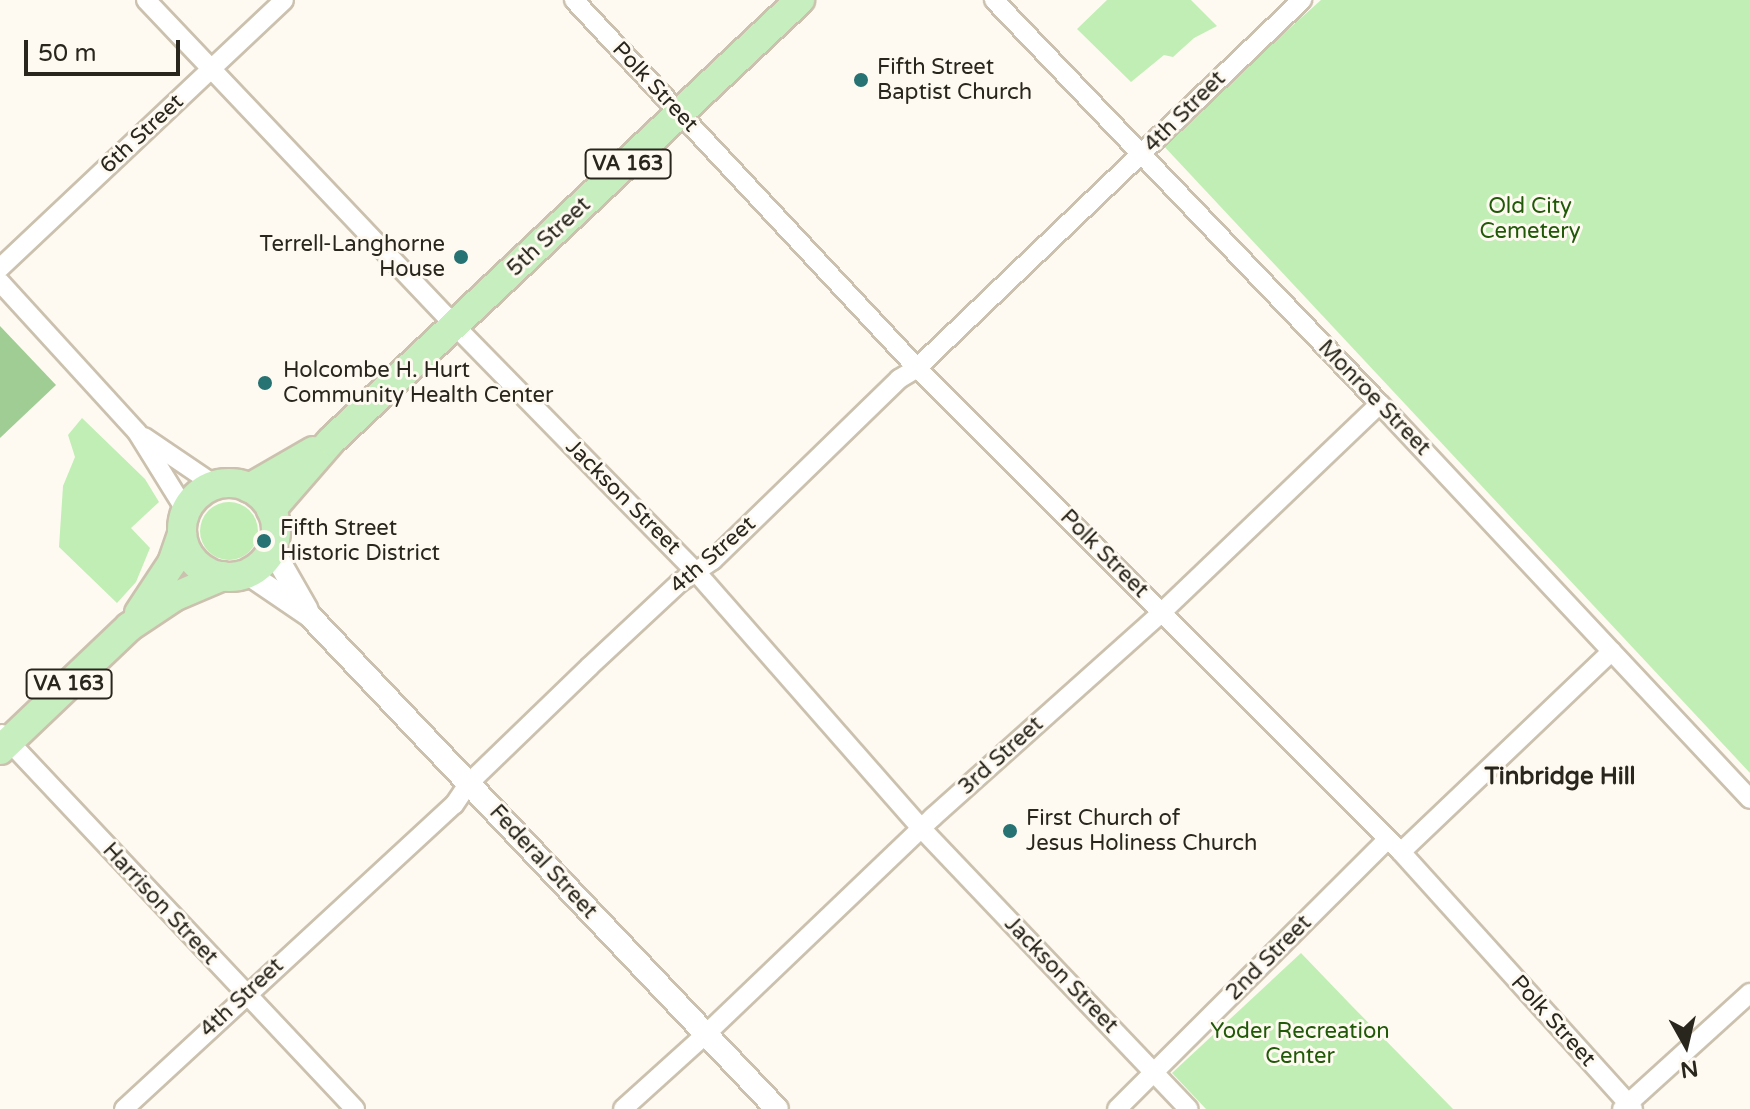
<!DOCTYPE html>
<html>
<head>
<meta charset="utf-8">
<style>
	body { margin:0 }
	#map { position:relative; width:1750px; height:1109px; overflow:hidden; background:#fefaf2; font-family:"Varela Round",sans-serif }
	div>[style] { position:absolute }
	.green>* { inset:0; background:#c1eeb4 }
	.round { border-radius:50% }
	.forest>* { inset:0; background:#a0cd93 }
	.roads { filter:drop-shadow(2px 0 #cbc1ae) drop-shadow(-2px 0 #cbc1ae) drop-shadow(0 2px #cbc1ae) drop-shadow(0 -2px #cbc1ae) }
	.minor>* { height:18px; margin:-9px; padding:0 9px; transform-origin:9px; border-radius:9px; background:#fff }
	.tertiary>* { height:22px; margin:-11px; padding:0 11px; transform-origin:11px; border-radius:11px; background:#fff }
	.primary>* { height:28px; margin:-14px; padding:0 14px; transform-origin:14px; border-radius:14px; background:#c7eebe }
	.primary>.ring { margin:-14px; padding:0; box-sizing:content-box; background:none; border:28px solid #c7eebe; border-radius:50% }
	.dots>* { width:22px; height:22px; translate:-50% -50%; box-sizing:border-box; border:4px solid #fefaf2; border-radius:50% }
	span { translate:-50% -50%; white-space:nowrap; text-align:center; line-height:1.15; -webkit-text-stroke:6px #fefaf2; paint-order:stroke }
	.shield-label span { padding:2px 6px; background:#fefaf2; border:2px solid; border-radius:6px; -webkit-text-stroke-width:0 }
	.shield-label { font-size:20px; color:#29261e; font-weight:700 }
	.poi-label { font-size:22px; color:#29261e }
	.left { translate:0 -50%; text-align:left }
	.right { translate:-100% -50%; text-align:right }
	.street-label { font-size:22px; color:#29261e }
	.park-label { font-size:22px; color:#205907 }
	.neighbourhood-label { font-size:24px; color:#29261e; font-weight:700 }
	.north { position:absolute; left:1646px; top:1005px; width:80px; height:80px; -webkit-text-stroke:6px #fefaf2; paint-order:stroke; rotate:172deg; font-size:22px; font-weight:700; line-height:32px; text-align:center; color:#29261e }
	.north::after { content:''; display:block; margin:auto; width:28px; height:36px; background:#29261e; clip-path:polygon(50% 0,100% 100%,50% 72%,0 100%) }
	.scale { position:absolute; left:24px; top:40px; width:156px; height:36px; box-sizing:border-box; border:4px solid #29261e; border-top:0; padding-left:10px; font-size:24px; line-height:28px; white-space:nowrap; color:#29261e; -webkit-text-stroke:6px #fefaf2; paint-order:stroke }
</style>
</head>
<body>
<div id="map">
	<div class="green">
		<i style="clip-path:polygon(1107px 0,1191px 0,1217px 26px,1194px 38px,1173px 57px,1164px 55px,1131px 82px,1077px 29px)"></i>
		<i style="clip-path:polygon(1321px 0,1750px 0,1750px 773px,1161px 143px)"></i>
		<i style="clip-path:polygon(82px 418px,145px 479px,159px 502px,131px 528px,150px 548px,136px 582px,117px 603px,59px 547px,63px 486px,75px 457px,68px 435px)"></i>
		<i class="round" style="left:200px;top:502px;width:58px;height:58px"></i>
		<i style="clip-path:polygon(1301px 953px,1350px 1004px,1453px 1109px,1206px 1109px,1172px 1073px)"></i>
	</div>
	<div class="forest">
		<i style="clip-path:polygon(0 326px,56px 385px,0 438px)"></i>
	</div>
	<div class="roads">
		<div class="minor">
			<i style="left:146px;top:0;width:448px;rotate:46.5deg"></i>
			<i style="left:454px;top:325px;width:347px;rotate:45.6deg"></i>
			<i style="left:697px;top:573px;width:339px;rotate:48.7deg"></i>
			<i style="left:921px;top:828px;width:388px;rotate:46.4deg"></i>
			<i style="left:574px;top:0;width:503px;rotate:47.01deg"></i>
			<i style="left:917px;top:368px;width:684px;rotate:45deg"></i>
			<i style="left:1401px;top:852px;width:346px;rotate:47.9deg"></i>
			<i style="left:994px;top:0;width:559px;rotate:46.31deg"></i>
			<i style="left:1380px;top:404px;width:541px;rotate:46.87deg"></i>
			<i style="left:0;top:268px;width:390px;rotate:-43.3deg"></i>
			<i style="left:0;top:282px;width:203px;rotate:47.6deg"></i>
			<i style="left:137px;top:432px;width:93px;rotate:58.2deg"></i>
			<i style="left:144px;top:437px;width:86px;rotate:34.1deg"></i>
			<i style="left:2px;top:734px;width:515px;rotate:46.73deg"></i>
			<i style="left:1401px;top:852px;width:291px;rotate:-43.6deg"></i>
			<i style="left:124px;top:1109px;width:449px;rotate:-42.7deg"></i>
			<i style="left:454px;top:805px;width:25px;rotate:-56deg"></i>
			<i style="left:468px;top:784px;width:168px;rotate:-44deg"></i>
			<i style="left:589px;top:667px;width:123px;rotate:-43deg"></i>
			<i style="left:679px;top:583px;width:41px;rotate:-34.1deg"></i>
			<i style="left:713px;top:560px;width:260px;rotate:-44.2deg"></i>
			<i style="left:899px;top:379px;width:21px;rotate:-31deg"></i>
			<i style="left:917px;top:368px;width:533px;rotate:-43.71deg"></i>
			<i style="left:623px;top:1109px;width:112px;rotate:-42.1deg"></i>
			<i style="left:706px;top:1034px;width:314px;rotate:-43.7deg"></i>
			<i style="left:933px;top:817px;width:307px;rotate:-41.8deg"></i>
			<i style="left:1162px;top:612px;width:301px;rotate:-43.7deg"></i>
			<i style="left:1117px;top:1109px;width:381px;rotate:-44.9deg"></i>
			<i style="left:1622px;top:1109px;width:173px;rotate:-42.2deg"></i>
		</div>
		<div class="tertiary">
			<i style="left:272px;top:549px;width:70px;rotate:60.2deg"></i>
			<i style="left:247px;top:573px;width:75px;rotate:34.1deg"></i>
			<i style="left:309px;top:615px;width:680px;rotate:46.55deg"></i>
		</div>
		<div class="primary">
			<i class="ring" style="left:182px;top:483px;width:66px;height:66px"></i>
			<i style="left:249px;top:488px;width:74px;rotate:-30deg"></i>
			<i style="left:271px;top:510px;width:91px;rotate:-49deg"></i>
			<i style="left:331px;top:441px;width:644px;rotate:-43.24deg"></i>
			<i style="left:139px;top:613px;width:60px;rotate:-56.6deg"></i>
			<i style="left:172px;top:563px;width:31px;rotate:-71deg"></i>
			<i style="left:0;top:750px;width:178px;rotate:-43.6deg"></i>
			<i style="left:129px;top:627px;width:54px;rotate:-33.7deg"></i>
			<i style="left:174px;top:597px;width:53px;rotate:-23.2deg"></i>
		</div>
	</div>
	<div class="dots">
		<i style="left:861px;top:80px;background:#277272"></i>
		<i style="left:461px;top:257px;background:#277272"></i>
		<i style="left:265px;top:383px;background:#277272"></i>
		<i style="left:264px;top:541px;background:#277272"></i>
		<i style="left:1010px;top:831px;background:#277272"></i>
	</div>
	<div class="shield-label">
		<span style="left:628px;top:164px">VA 163</span>
		<span style="left:69px;top:684px">VA 163</span>
	</div>
	<div class="poi-label">
		<span class="left" style="left:877px;top:80px">Fifth Street<br>Baptist Church</span>
		<span class="right" style="left:445px;top:257px">Terrell-Langhorne<br>House</span>
		<span class="left" style="left:283px;top:383px">Holcombe H. Hurt<br>Community Health Center</span>
		<span class="left" style="left:280px;top:541px">Fifth Street<br>Historic District</span>
		<span class="left" style="left:1026px;top:831px">First Church of<br>Jesus Holiness Church</span>
	</div>
	<div class="street-label">
		<span style="left:655px;top:87px;rotate:47deg">Polk Street</span>
		<span style="left:1185px;top:112px;rotate:-45deg">4th Street</span>
		<span style="left:142px;top:134px;rotate:-43deg">6th Street</span>
		<span style="left:549px;top:237px;rotate:-43deg">5th Street</span>
		<span style="left:1374px;top:398px;rotate:46deg">Monroe Street</span>
		<span style="left:623px;top:497px;rotate:45deg">Jackson Street</span>
		<span style="left:1104px;top:554px;rotate:45deg">Polk Street</span>
		<span style="left:713px;top:555px;rotate:-41deg">4th Street</span>
		<span style="left:1001px;top:756px;rotate:-42deg">3rd Street</span>
		<span style="left:543px;top:862px;rotate:47deg">Federal Street</span>
		<span style="left:160px;top:904px;rotate:47deg">Harrison Street</span>
		<span style="left:1269px;top:958px;rotate:-45deg">2nd Street</span>
		<span style="left:1061px;top:975px;rotate:46deg">Jackson Street</span>
		<span style="left:242px;top:998px;rotate:-43deg">4th Street</span>
		<span style="left:1553px;top:1021px;rotate:48deg">Polk Street</span>
	</div>
	<div class="park-label">
		<span style="left:1530px;top:219px">Old City<br>Cemetery</span>
		<span style="left:1300px;top:1044px">Yoder Recreation<br>Center</span>
	</div>
	<div class="neighbourhood-label">
		<span style="left:1560px;top:777px">Tinbridge Hill</span>
	</div>
	<div class="north">N</div>
	<div class="scale">50 m</div>
</div>
</body>
</html>
